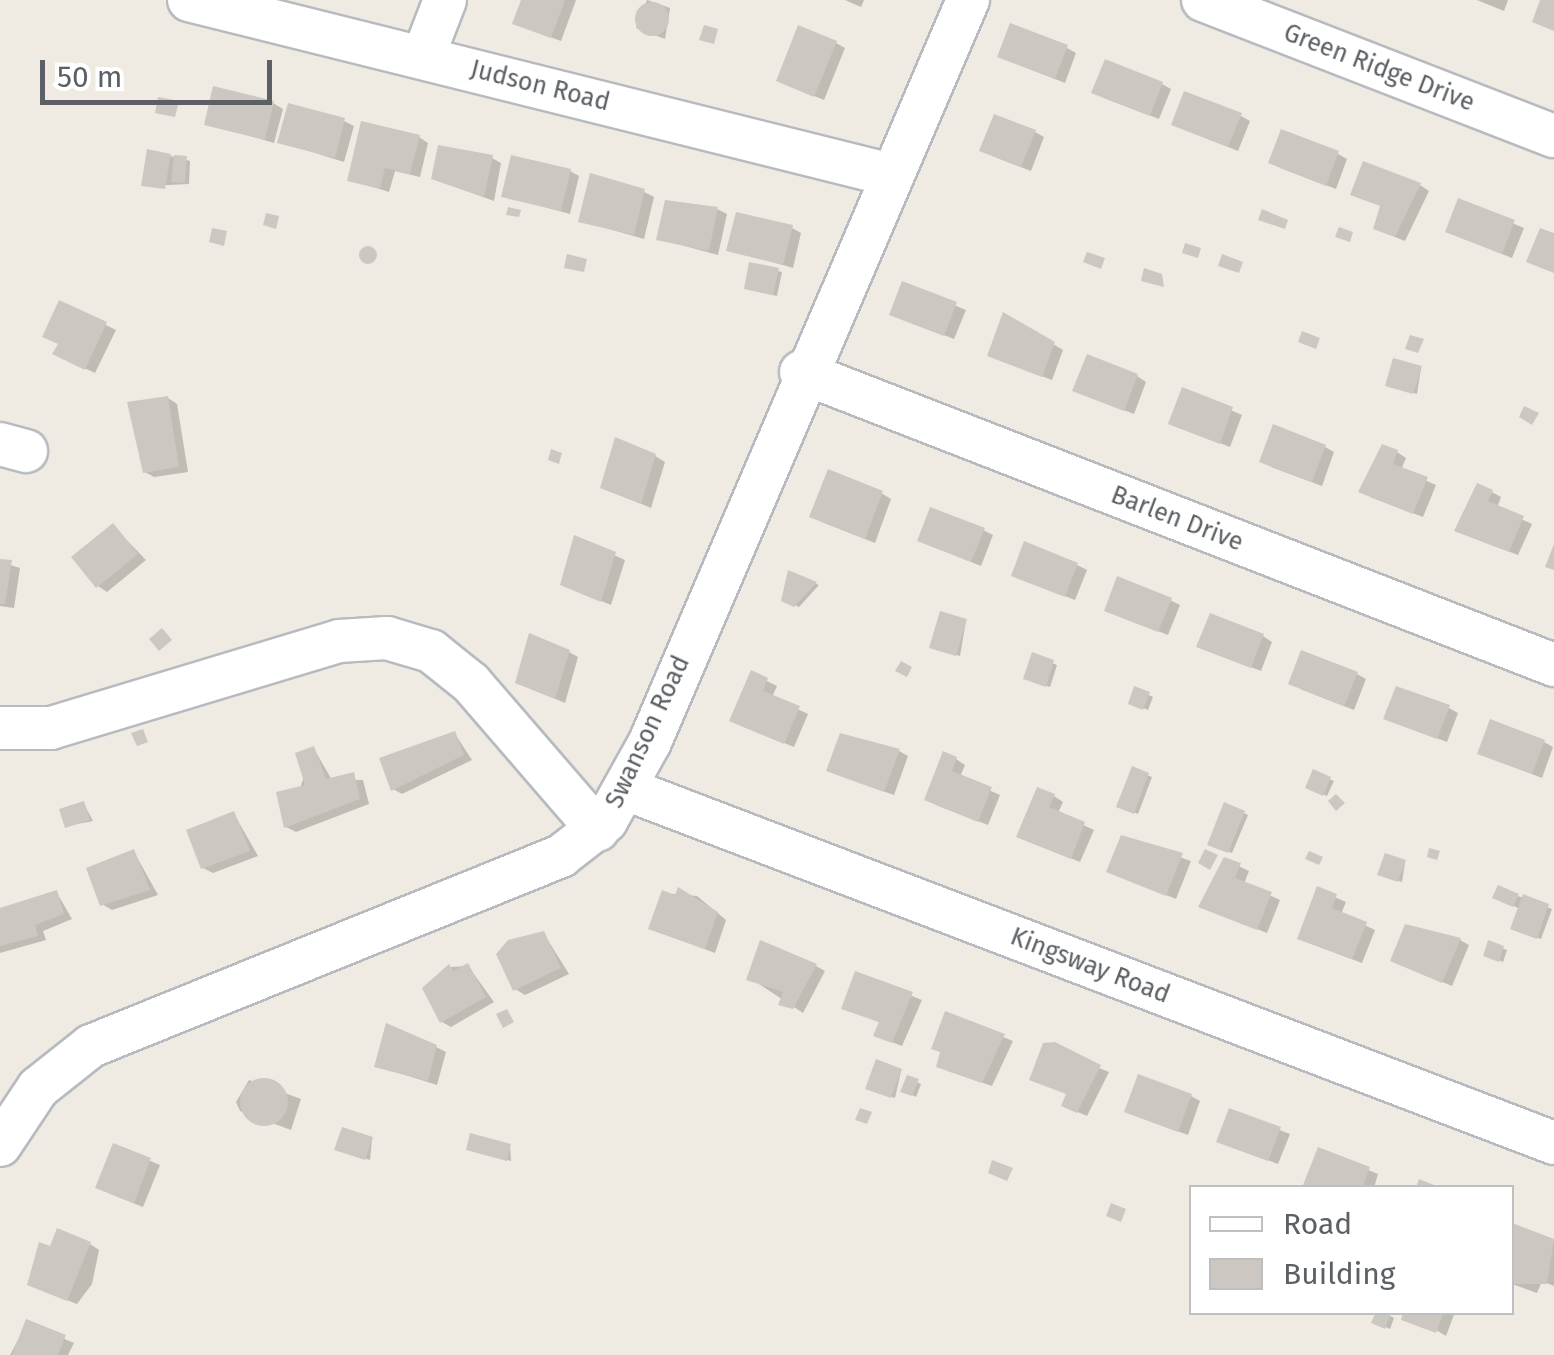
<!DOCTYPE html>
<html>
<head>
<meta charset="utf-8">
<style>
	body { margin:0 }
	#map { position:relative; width:1554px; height:1355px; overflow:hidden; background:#efebe2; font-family:"Fira Sans",sans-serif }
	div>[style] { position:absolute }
	.shadow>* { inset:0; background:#0003 }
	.building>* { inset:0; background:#ccc7c1 }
	.round { border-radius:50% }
	.roads { filter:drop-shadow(2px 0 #b7bbc0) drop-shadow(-2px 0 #b7bbc0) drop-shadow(0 2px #b7bbc0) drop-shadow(0 -2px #b7bbc0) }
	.minor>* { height:42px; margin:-21px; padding:0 21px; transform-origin:21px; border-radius:21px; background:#fff }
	span { translate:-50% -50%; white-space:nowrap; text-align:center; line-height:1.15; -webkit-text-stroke:10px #fff; paint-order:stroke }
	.street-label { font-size:25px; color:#5a6064 }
	.legend { position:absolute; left:1189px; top:1185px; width:325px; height:130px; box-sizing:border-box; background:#fff; border:2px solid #bdbfc1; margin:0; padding:12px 18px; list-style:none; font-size:30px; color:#5a6064 }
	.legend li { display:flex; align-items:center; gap:20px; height:50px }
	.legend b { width:50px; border:2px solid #bdbfc1 }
	.scale { position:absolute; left:40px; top:60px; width:232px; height:45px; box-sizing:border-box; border:5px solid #5a6064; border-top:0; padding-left:12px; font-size:30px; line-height:35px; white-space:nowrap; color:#5a6064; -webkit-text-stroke:8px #fff; paint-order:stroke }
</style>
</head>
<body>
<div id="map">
	<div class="shadow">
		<i style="clip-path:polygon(524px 0,576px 0,561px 41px,525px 28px)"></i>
		<i style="clip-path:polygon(647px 0,670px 8px,665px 39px,636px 28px)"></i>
		<i style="clip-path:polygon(845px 0,864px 0,861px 7px)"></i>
		<i style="clip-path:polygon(1477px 0,1508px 0,1504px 11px)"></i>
		<i style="clip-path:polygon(836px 43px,845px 48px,824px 100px,788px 85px)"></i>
		<i style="clip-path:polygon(1067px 48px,1076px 53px,1065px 83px,1010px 61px)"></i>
		<i style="clip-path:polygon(1162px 84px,1171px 89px,1159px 119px,1104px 98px)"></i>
		<i style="clip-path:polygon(273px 103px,283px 109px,274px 143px,206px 123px)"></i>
		<i style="clip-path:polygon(1241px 116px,1250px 121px,1238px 151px,1183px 129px)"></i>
		<i style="clip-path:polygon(344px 121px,354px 126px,344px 162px,280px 142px)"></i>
		<i style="clip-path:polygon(1035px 132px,1044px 137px,1031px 171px,992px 156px)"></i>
		<i style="clip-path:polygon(419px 137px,428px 143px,420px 177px,395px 171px,389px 192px,349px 179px)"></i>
		<i style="clip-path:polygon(1338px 154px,1347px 159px,1336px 189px,1280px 168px)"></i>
		<i style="clip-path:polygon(171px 156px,190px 161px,189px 184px,147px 186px)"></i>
		<i style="clip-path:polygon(492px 158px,501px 163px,494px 201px,444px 183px)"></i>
		<i style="clip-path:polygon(570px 171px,579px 176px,570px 214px,504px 196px)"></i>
		<i style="clip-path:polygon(1420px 185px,1429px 191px,1405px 241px,1385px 233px)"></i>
		<i style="clip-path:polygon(644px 192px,654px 197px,644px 239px,581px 221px)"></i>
		<i style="clip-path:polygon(1459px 201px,1524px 228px,1512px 258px,1457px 236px)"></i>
		<i style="clip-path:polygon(717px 209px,727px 214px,718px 255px,659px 239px)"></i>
		<i style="clip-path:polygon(792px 228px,801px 233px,793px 268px,729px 249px)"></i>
		<i style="clip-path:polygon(361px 250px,364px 252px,375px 261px,359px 256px)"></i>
		<i style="clip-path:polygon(751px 265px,782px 272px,777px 296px,750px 290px)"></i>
		<i style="clip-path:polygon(903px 284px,966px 310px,954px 339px,902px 319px)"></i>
		<i style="clip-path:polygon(61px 303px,116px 330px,95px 373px,65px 359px)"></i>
		<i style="clip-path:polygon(1005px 315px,1063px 350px,1052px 380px,999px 360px)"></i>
		<i style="clip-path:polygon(1421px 368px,1417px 394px,1391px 387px)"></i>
		<i style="clip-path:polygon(1137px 376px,1146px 382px,1134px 414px,1085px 395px)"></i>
		<i style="clip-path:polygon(1184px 390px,1242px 415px,1230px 447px,1181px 428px)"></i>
		<i style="clip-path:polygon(168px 398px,177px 404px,188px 472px,154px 477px,145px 472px)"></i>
		<i style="clip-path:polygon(1325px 447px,1334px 452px,1322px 486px,1271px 467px)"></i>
		<i style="clip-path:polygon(1397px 452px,1406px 458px,1401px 470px,1436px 485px,1423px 517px,1370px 497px)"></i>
		<i style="clip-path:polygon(655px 456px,665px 462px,651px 508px,613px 492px)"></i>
		<i style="clip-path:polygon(1492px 492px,1501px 497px,1497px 508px,1532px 524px,1518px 555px,1466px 535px)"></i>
		<i style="clip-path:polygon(881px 493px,891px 499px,875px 543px,822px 522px)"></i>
		<i style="clip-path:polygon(113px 526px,146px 560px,107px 592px,98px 586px)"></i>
		<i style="clip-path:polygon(983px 530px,993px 535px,981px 566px,929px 545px)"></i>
		<i style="clip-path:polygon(576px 538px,625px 560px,611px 605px,572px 589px)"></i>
		<i style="clip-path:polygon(0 562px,20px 568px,14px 608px,0 606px)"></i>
		<i style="clip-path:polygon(1077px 565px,1087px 570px,1075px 600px,1023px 580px)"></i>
		<i style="clip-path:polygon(789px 573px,819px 585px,799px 607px,784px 600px)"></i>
		<i style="clip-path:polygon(1170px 600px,1180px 605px,1168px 635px,1116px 615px)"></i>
		<i style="clip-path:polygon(966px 621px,960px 656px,936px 649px)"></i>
		<i style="clip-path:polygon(1263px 636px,1272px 642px,1261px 671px,1209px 651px)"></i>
		<i style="clip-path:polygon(569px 652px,578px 657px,565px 703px,528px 687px)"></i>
		<i style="clip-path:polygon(1033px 656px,1057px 665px,1050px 687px,1030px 680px)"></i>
		<i style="clip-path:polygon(752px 674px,777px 686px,772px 697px,808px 714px,794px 747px,742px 726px)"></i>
		<i style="clip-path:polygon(1357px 674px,1366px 679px,1354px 710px,1300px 689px)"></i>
		<i style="clip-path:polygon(1136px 689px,1153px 697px,1148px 710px,1131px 703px)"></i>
		<i style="clip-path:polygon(1449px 708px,1458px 713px,1447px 742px,1396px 723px)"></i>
		<i style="clip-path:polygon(455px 734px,472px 760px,402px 794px,393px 789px)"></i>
		<i style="clip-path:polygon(1544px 742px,1553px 747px,1542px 778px,1490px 758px)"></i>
		<i style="clip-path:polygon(314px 749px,332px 780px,363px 780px,369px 804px,296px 832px,286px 827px)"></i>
		<i style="clip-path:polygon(899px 751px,908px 756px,894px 795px,838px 775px)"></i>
		<i style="clip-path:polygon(956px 759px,965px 765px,960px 777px,1000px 795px,988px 825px,936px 805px)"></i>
		<i style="clip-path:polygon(1134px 770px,1152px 777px,1138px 814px,1123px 808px)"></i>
		<i style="clip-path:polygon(1314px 772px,1334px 781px,1327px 796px,1308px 787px)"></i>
		<i style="clip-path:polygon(1054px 796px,1063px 802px,1058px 813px,1094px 830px,1080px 862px,1029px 841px)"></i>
		<i style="clip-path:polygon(84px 804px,93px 821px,67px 826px)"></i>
		<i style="clip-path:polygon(1226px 805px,1248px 815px,1232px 853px,1214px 846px)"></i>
		<i style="clip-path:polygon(234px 814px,258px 856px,213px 873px,203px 868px)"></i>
		<i style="clip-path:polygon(1123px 838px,1191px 861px,1176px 899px,1119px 876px)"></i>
		<i style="clip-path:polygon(134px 852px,158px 895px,112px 910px,102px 904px)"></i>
		<i style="clip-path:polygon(1226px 860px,1249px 871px,1244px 884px,1280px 900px,1267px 933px,1211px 911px)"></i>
		<i style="clip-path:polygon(1405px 863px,1402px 882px,1384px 876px)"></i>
		<i style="clip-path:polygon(1318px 890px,1346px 902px,1341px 914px,1375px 930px,1362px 963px,1309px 943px)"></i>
		<i style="clip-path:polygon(57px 893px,72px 919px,43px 931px,46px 940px,0 953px,0 911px)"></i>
		<i style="clip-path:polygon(663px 893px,697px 896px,726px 920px,715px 953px,661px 933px)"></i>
		<i style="clip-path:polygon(1518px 896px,1552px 909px,1541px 939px,1517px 930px,1520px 909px,1495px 897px)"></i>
		<i style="clip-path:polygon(544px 934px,569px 974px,525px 995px,515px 989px)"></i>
		<i style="clip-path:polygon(1460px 940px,1469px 945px,1452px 986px,1402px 965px)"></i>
		<i style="clip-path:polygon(1490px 944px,1507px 950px,1503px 962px,1490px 957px)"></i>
		<i style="clip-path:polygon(468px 966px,494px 1002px,451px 1027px,442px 1022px,450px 967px)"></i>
		<i style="clip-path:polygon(816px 966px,825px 971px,803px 1013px,759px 984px)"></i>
		<i style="clip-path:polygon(857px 974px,922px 1000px,902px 1046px,886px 1040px,881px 1023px,844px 1008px)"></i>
		<i style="clip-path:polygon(946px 1014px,1013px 1041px,992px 1086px,948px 1071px)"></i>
		<i style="clip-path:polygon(1045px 1046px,1109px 1072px,1087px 1116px,1073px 1110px)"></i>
		<i style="clip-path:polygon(436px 1047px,446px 1052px,437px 1085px,377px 1066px)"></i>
		<i style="clip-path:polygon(901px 1071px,895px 1098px,872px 1090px)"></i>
		<i style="clip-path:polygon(908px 1078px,921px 1084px,916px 1097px,904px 1091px)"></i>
		<i style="clip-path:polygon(249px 1080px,301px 1099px,291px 1130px,240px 1111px,236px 1102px)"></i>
		<i style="clip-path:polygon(1191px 1096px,1200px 1101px,1188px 1135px,1137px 1116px)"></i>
		<i style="clip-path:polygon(1230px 1111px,1290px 1134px,1278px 1164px,1229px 1146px)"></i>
		<i style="clip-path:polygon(372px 1139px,370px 1160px,341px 1151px)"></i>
		<i style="clip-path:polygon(115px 1146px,160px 1165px,143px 1207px,108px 1193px)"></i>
		<i style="clip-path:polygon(510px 1146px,511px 1161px,472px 1151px)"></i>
		<i style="clip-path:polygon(1319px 1150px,1378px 1174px,1374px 1188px,1306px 1184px)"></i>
		<i style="clip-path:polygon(1512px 1225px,1554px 1242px,1554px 1286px,1542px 1281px,1537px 1293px,1512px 1284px)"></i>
		<i style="clip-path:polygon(90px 1244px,99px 1250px,92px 1284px,77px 1304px,39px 1289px,52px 1250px)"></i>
		<i style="clip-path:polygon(1383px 1312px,1394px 1318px,1390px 1329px,1375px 1322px)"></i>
		<i style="clip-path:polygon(1406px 1312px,1455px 1312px,1446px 1336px)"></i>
		<i style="clip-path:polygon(27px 1323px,74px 1343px,68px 1355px,10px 1355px)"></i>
	</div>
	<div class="building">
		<i style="clip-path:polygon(521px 0,565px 0,551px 38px,512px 24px)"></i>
		<i style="clip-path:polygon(1540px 0,1554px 0,1554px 31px,1532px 22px)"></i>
		<i class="round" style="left:635px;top:2px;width:34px;height:34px"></i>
		<i style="clip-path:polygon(1010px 23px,1068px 45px,1055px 79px,997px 57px)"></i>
		<i style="clip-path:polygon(704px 25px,718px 29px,714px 44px,699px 40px)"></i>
		<i style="clip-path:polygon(798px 25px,837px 41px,814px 97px,776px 81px)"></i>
		<i style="clip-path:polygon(1105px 59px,1163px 82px,1150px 116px,1091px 93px)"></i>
		<i style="clip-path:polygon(213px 86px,274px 101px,265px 140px,204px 125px)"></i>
		<i style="clip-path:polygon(1184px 91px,1242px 113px,1228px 147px,1171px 125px)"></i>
		<i style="clip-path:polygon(158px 97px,179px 101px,175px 117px,155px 113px)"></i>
		<i style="clip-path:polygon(288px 103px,345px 118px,335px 158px,277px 143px)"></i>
		<i style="clip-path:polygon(994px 114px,1036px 130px,1021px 167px,979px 151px)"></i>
		<i style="clip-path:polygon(361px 121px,420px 135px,410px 174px,385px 168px,380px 189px,347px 181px)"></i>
		<i style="clip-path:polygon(1281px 129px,1339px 151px,1326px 186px,1268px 163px)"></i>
		<i style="clip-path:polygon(438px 145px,493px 155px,484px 197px,431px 179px)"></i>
		<i style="clip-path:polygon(147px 149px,171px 154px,165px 189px,141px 186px)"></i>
		<i style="clip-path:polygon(174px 155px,187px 156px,185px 183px,171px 182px)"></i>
		<i style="clip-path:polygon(511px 155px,571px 169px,561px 211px,501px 197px)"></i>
		<i style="clip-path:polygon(1363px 161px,1421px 183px,1395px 237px,1373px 229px,1380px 206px,1350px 195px)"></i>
		<i style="clip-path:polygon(590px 173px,645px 189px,634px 235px,578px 222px)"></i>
		<i style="clip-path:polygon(1458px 198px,1515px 220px,1502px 254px,1445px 232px)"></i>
		<i style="clip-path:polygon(665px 200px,718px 207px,709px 251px,656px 240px)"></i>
		<i style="clip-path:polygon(508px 207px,521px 210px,519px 217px,506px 215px)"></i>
		<i style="clip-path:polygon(1262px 209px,1288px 220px,1285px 229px,1258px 220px)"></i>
		<i style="clip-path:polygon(736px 212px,793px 225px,783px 265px,726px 251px)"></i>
		<i style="clip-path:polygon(266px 213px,279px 216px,276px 229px,263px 225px)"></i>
		<i style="clip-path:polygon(1339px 227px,1353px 232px,1350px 242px,1335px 237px)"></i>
		<i style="clip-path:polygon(212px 228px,227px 231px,224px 246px,209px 242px)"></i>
		<i style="clip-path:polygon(1540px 228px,1554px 233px,1554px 273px,1526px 262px)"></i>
		<i style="clip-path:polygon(1185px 243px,1201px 248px,1198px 258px,1182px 253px)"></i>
		<i class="round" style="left:359px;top:246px;width:18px;height:18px"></i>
		<i style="clip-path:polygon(1087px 252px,1105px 258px,1101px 269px,1083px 262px)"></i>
		<i style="clip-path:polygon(567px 254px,587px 259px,584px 272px,564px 268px)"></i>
		<i style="clip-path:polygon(1222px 254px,1243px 262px,1239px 273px,1218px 266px)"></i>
		<i style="clip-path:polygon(749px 262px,779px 268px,773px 295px,744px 289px)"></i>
		<i style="clip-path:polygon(1144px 268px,1162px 274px,1164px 287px,1141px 281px)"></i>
		<i style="clip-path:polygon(902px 281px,957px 302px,944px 336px,889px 315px)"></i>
		<i style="clip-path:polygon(59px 300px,107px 322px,85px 370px,52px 354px,58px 344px,42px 337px)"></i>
		<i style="clip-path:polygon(1003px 312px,1055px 342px,1042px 377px,987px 356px)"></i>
		<i style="clip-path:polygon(1302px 331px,1320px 338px,1316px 349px,1298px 342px)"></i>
		<i style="clip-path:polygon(1410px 335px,1424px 339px,1418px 353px,1405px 349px)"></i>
		<i style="clip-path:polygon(1087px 354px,1138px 374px,1124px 411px,1072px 391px)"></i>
		<i style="clip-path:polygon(1393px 358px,1422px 366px,1413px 394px,1385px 386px)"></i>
		<i style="clip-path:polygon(1182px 387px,1233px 407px,1220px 444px,1168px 424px)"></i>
		<i style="clip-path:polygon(168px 396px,179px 467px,143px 473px,127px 402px)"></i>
		<i style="clip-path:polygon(1524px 406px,1539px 413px,1532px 425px,1519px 417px)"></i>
		<i style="clip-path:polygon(1273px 424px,1326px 445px,1312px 482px,1259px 462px)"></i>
		<i style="clip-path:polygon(615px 437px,656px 454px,641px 504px,600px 488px)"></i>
		<i style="clip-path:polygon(1382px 444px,1398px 450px,1393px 464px,1428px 477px,1413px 514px,1358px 492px)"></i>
		<i style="clip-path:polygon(551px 449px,562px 453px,559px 464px,548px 460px)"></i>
		<i style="clip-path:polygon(828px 469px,883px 491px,865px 539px,809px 517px)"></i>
		<i style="clip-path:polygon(1477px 483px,1493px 490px,1488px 501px,1524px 516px,1509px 552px,1454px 531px)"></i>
		<i style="clip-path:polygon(930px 507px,985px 528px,971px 562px,917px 541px)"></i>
		<i style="clip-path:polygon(113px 523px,138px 554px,96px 588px,71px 557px)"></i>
		<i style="clip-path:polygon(574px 535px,616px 552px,601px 602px,560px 585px)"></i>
		<i style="clip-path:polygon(1024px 541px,1078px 563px,1065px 597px,1011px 576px)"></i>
		<i style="clip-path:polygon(1554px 544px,1554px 570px,1545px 567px)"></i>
		<i style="clip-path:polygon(0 559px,12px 560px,5px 604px,0 604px)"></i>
		<i style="clip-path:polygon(788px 570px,817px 582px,794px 607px,781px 601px)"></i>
		<i style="clip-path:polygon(1117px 576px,1172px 598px,1158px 632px,1104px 611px)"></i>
		<i style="clip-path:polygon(940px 611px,967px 619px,956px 656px,929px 648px)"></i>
		<i style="clip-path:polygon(1210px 613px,1264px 634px,1251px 668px,1196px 647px)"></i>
		<i style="clip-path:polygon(162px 628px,172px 640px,159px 651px,149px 639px)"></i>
		<i style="clip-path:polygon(529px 633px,570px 650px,555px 699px,515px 683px)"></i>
		<i style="clip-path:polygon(1301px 650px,1358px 672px,1344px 706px,1288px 684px)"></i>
		<i style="clip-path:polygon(1032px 652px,1054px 660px,1046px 687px,1023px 679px)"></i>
		<i style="clip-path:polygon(901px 661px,912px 667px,907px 677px,895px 671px)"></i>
		<i style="clip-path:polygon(751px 670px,768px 678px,763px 691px,800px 706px,784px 744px,729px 721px)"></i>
		<i style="clip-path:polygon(1134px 686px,1150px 692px,1143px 710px,1128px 704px)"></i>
		<i style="clip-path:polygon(1396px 686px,1450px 705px,1437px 739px,1383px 719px)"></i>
		<i style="clip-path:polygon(1490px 719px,1545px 740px,1532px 774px,1477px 754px)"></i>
		<i style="clip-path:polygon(143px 729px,148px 742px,137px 746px,131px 733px)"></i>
		<i style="clip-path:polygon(455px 731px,464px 755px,391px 791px,379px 758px)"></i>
		<i style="clip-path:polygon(840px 733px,900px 749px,884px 792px,826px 771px)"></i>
		<i style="clip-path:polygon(314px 746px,326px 779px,354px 772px,360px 799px,284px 828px,276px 792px,305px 785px,295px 753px)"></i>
		<i style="clip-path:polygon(943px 751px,957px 757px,952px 771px,992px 787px,978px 822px,924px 800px)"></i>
		<i style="clip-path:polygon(1132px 766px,1149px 773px,1134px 814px,1116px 807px)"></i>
		<i style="clip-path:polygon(1313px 769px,1331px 777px,1323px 796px,1305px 788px)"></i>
		<i style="clip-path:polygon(1037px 787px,1055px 794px,1049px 807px,1085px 822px,1071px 859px,1016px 837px)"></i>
		<i style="clip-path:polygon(1336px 794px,1345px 803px,1336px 811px,1328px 801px)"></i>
		<i style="clip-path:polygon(84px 801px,90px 820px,65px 828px,59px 809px)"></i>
		<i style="clip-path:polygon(1224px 802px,1245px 811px,1228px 853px,1207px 845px)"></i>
		<i style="clip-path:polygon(234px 811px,250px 851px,201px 869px,186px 830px)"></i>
		<i style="clip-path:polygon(1121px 835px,1183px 853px,1166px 896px,1106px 872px)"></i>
		<i style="clip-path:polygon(1429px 848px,1440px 851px,1437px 860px,1427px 857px)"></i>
		<i style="clip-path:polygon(134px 849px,150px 890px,100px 906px,86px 868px)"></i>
		<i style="clip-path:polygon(1205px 849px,1218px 855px,1210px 870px,1198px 863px)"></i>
		<i style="clip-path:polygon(1309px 851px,1323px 857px,1319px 865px,1305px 859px)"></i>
		<i style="clip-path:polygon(1385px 853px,1406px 860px,1398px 882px,1377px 875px)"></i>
		<i style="clip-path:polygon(1224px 857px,1241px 863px,1235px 878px,1272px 892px,1257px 930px,1198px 907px)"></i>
		<i style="clip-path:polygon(1498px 885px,1519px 894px,1513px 907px,1492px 898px)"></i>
		<i style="clip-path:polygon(1317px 886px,1337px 894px,1332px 908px,1367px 922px,1352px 959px,1297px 939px)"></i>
		<i style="clip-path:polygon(678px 887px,718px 912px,705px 949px,648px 929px,662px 890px,675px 895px)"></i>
		<i style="clip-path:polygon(57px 890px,64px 914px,35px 925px,38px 936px,0 946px,0 908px)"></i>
		<i style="clip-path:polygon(1523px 894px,1549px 904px,1537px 939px,1510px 929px)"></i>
		<i style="clip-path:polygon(1405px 924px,1461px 938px,1442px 983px,1390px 961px)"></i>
		<i style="clip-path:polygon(544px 931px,561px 968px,513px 991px,496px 954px,508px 940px)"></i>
		<i style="clip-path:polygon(760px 940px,817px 964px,793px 1009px,778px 1005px,783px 992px,746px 980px)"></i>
		<i style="clip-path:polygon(1488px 940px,1504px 946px,1499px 962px,1483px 956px)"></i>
		<i style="clip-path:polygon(468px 963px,486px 997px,440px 1023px,422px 988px,449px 964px,453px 971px)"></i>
		<i style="clip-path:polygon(855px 971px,913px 992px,892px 1043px,873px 1036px,879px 1022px,841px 1009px)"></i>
		<i style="clip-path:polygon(507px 1009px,514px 1022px,503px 1028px,496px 1014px)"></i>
		<i style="clip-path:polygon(945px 1011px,1005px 1034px,982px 1083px,936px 1067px,940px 1052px,931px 1049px)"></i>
		<i style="clip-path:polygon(386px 1023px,437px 1045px,428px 1081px,374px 1067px)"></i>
		<i style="clip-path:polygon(1055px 1042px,1101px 1065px,1077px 1113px,1061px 1106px,1066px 1094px,1029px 1080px,1043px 1043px)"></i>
		<i style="clip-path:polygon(876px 1059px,902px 1069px,891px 1098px,865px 1089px)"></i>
		<i style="clip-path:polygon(1138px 1074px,1192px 1094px,1178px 1132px,1124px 1112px)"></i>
		<i style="clip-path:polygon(907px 1075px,919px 1079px,912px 1096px,900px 1092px)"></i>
		<i class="round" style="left:240px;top:1078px;width:48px;height:48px"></i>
		<i style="clip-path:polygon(860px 1108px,872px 1112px,867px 1124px,855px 1120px)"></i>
		<i style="clip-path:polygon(1229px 1108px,1281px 1127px,1268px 1161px,1216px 1142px)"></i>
		<i style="clip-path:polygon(342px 1127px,373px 1137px,365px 1160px,334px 1150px)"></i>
		<i style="clip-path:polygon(470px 1133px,511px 1144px,507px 1161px,466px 1150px)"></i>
		<i style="clip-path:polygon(113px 1143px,151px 1158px,134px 1203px,95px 1188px)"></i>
		<i style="clip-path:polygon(1318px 1147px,1370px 1167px,1362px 1188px,1303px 1185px)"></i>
		<i style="clip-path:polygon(992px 1160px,1013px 1168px,1007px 1181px,988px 1173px)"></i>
		<i style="clip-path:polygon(1419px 1179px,1439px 1187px,1439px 1188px,1416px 1188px)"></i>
		<i style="clip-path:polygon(1111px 1203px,1126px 1209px,1121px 1222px,1106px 1216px)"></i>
		<i style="clip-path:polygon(1512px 1223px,1554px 1239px,1547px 1284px,1512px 1284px)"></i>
		<i style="clip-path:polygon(57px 1228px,91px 1242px,67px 1301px,27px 1285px,39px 1242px,50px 1246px)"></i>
		<i style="clip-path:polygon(1376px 1312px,1391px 1312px,1385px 1329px,1371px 1323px)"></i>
		<i style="clip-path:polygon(1403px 1312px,1444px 1312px,1436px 1333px,1401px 1320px)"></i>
		<i style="clip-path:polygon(26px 1319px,66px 1335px,58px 1355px,12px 1355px)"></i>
	</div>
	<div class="roads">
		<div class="minor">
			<i style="left:189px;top:0;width:723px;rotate:14deg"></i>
			<i style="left:1203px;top:0;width:376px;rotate:21.2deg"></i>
			<i style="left:423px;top:57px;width:61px;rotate:-68.9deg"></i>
			<i style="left:801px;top:372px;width:808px;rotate:21.26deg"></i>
			<i style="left:0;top:444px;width:27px;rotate:15deg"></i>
			<i style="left:0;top:728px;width:51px"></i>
			<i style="left:51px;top:728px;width:301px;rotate:-16.8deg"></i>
			<i style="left:339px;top:641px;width:48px;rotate:-3.6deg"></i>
			<i style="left:387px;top:638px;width:46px;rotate:16.5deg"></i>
			<i style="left:431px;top:651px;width:51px;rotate:38.7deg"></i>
			<i style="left:471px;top:683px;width:194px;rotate:49.2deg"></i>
			<i style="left:626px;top:789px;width:993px;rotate:20.88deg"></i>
			<i style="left:0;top:1145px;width:69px;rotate:-56.3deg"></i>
			<i style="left:38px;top:1088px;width:68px;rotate:-38.4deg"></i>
			<i style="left:91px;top:1046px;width:507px;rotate:-22.01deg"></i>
			<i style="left:561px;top:856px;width:57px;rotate:-37.9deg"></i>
			<i style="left:606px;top:821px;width:90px;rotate:-60.9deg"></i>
			<i style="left:650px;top:742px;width:807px;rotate:-66.8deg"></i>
		</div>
	</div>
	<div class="street-label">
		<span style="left:1379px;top:68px;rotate:21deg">Green Ridge Drive</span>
		<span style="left:540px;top:86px;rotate:14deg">Judson Road</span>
		<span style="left:1177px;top:519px;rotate:21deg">Barlen Drive</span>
		<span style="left:648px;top:732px;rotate:-65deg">Swanson Road</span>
		<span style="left:1090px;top:966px;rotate:21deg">Kingsway Road</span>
	</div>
	<ul class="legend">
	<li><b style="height:12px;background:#fff"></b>Road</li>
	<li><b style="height:28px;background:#ccc7c1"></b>Building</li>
	</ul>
	<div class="scale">50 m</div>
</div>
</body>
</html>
